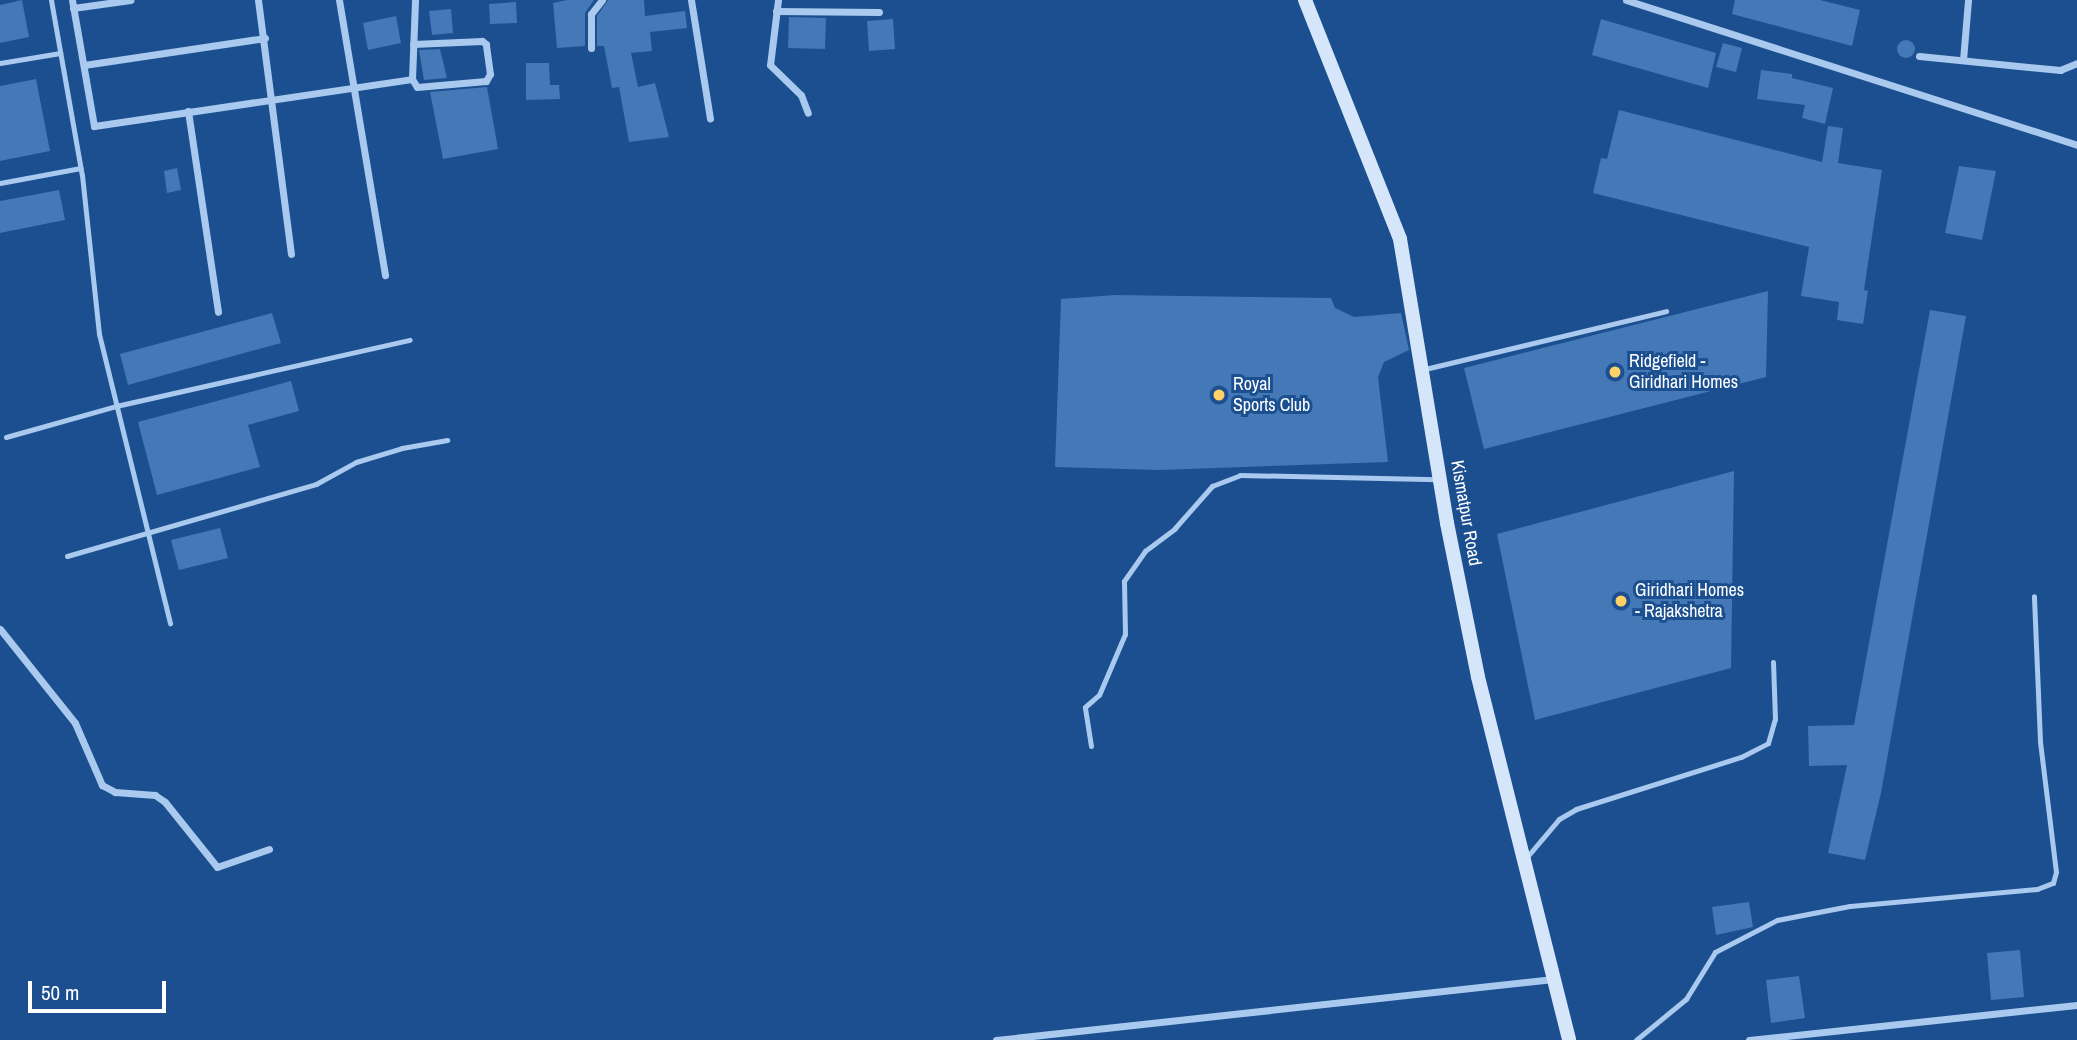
<!DOCTYPE html>
<html>
<head>
<meta charset="utf-8">
<style>
	body { margin:0 }
	#map { position:relative; width:2077px; height:1040px; overflow:hidden; background:#1b4f8f; font-family:"Archivo Narrow",sans-serif }
	div>[style] { position:absolute }
	.building>* { inset:0; background:#4478b7 }
	.round { border-radius:50% }
	.lane>* { height:5px; margin:-2.5px; padding:0 2.5px; transform-origin:2.5px; border-radius:2.5px; background:#a9c9ee }
	.street>* { height:7px; margin:-3.5px; padding:0 3.5px; transform-origin:3.5px; border-radius:3.5px; background:#a9c9ee }
	.secondary>* { height:14px; margin:-7px; padding:0 7px; transform-origin:7px; border-radius:7px; background:#d6e6fa }
	.dots>* { width:19px; height:19px; translate:-50% -50%; box-sizing:border-box; border:4px solid #1b4f8f; border-radius:50% }
	span { translate:-50% -50%; white-space:nowrap; text-align:center; line-height:1.15; -webkit-text-stroke:6px #1b4f8f; paint-order:stroke }
	.poi-label { font-size:18px; color:#fff }
	.left { translate:0 -50%; text-align:left }
	.street-label { font-size:18px; color:#fff }
	.scale { position:absolute; left:28px; top:981px; width:138px; height:32px; box-sizing:border-box; border:4px solid #fff; border-top:0; padding-left:9px; font-size:21px; line-height:24px; white-space:nowrap; color:#fff; -webkit-text-stroke:5px #1b4f8f; paint-order:stroke }
</style>
</head>
<body>
<div id="map">
	<div class="building">
		<i style="clip-path:polygon(22px 0,29px 37px,0 43px,0 5px)"></i>
		<i style="clip-path:polygon(567px 0,594px 0,585px 13px,585px 46px,557px 48px,553px 3px)"></i>
		<i style="clip-path:polygon(608px 0,644px 0,645px 16px,685px 11px,687px 28px,650px 32px,652px 51px,631px 53px,638px 87px,655px 83px,669px 137px,629px 142px,619px 87px,612px 88px,604px 46px,597px 46px,597px 16px)"></i>
		<i style="clip-path:polygon(1735px 0,1820px 0,1860px 10px,1852px 46px,1732px 14px)"></i>
		<i style="clip-path:polygon(516px 2px,517px 23px,490px 24px,489px 4px)"></i>
		<i style="clip-path:polygon(451px 9px,453px 33px,432px 35px,429px 11px)"></i>
		<i style="clip-path:polygon(396px 16px,401px 43px,368px 50px,363px 23px)"></i>
		<i style="clip-path:polygon(789px 17px,826px 18px,825px 49px,788px 48px)"></i>
		<i style="clip-path:polygon(893px 19px,895px 49px,869px 51px,867px 21px)"></i>
		<i style="clip-path:polygon(1601px 19px,1716px 53px,1708px 88px,1592px 55px)"></i>
		<i class="round" style="left:1897px;top:40px;width:18px;height:18px"></i>
		<i style="clip-path:polygon(1723px 43px,1742px 48px,1736px 72px,1716px 67px)"></i>
		<i style="clip-path:polygon(440px 49px,447px 78px,424px 80px,419px 50px)"></i>
		<i style="clip-path:polygon(526px 63px,549px 63px,550px 85px,559px 85px,560px 99px,526px 100px)"></i>
		<i style="clip-path:polygon(1761px 70px,1792px 74px,1792px 78px,1833px 88px,1825px 124px,1802px 118px,1805px 105px,1757px 99px)"></i>
		<i style="clip-path:polygon(36px 79px,50px 151px,0 161px,0 86px)"></i>
		<i style="clip-path:polygon(487px 87px,498px 149px,443px 159px,430px 92px)"></i>
		<i style="clip-path:polygon(1619px 110px,1822px 162px,1828px 126px,1843px 128px,1838px 163px,1882px 170px,1864px 290px,1868px 291px,1863px 324px,1837px 320px,1839px 302px,1801px 296px,1809px 247px,1593px 193px,1601px 158px,1607px 159px)"></i>
		<i style="clip-path:polygon(1959px 166px,1996px 171px,1982px 240px,1945px 233px)"></i>
		<i style="clip-path:polygon(177px 168px,181px 190px,167px 193px,164px 171px)"></i>
		<i style="clip-path:polygon(59px 190px,65px 220px,0 233px,0 201px)"></i>
		<i style="clip-path:polygon(1768px 291px,1766px 377px,1484px 449px,1464px 368px)"></i>
		<i style="clip-path:polygon(1115px 295px,1331px 298px,1335px 308px,1354px 317px,1401px 313px,1409px 350px,1384px 362px,1378px 377px,1388px 462px,1159px 470px,1055px 467px,1061px 299px)"></i>
		<i style="clip-path:polygon(1930px 310px,1966px 316px,1881px 793px,1865px 860px,1828px 853px,1847px 765px,1809px 766px,1808px 726px,1854px 725px)"></i>
		<i style="clip-path:polygon(272px 313px,281px 343px,128px 385px,120px 354px)"></i>
		<i style="clip-path:polygon(291px 381px,299px 411px,248px 425px,260px 467px,157px 495px,138px 422px)"></i>
		<i style="clip-path:polygon(1734px 471px,1731px 668px,1535px 720px,1497px 534px)"></i>
		<i style="clip-path:polygon(220px 528px,228px 558px,179px 570px,171px 540px)"></i>
		<i style="clip-path:polygon(1749px 902px,1753px 927px,1716px 935px,1712px 907px)"></i>
		<i style="clip-path:polygon(2020px 950px,2024px 997px,1991px 1000px,1987px 953px)"></i>
		<i style="clip-path:polygon(1799px 976px,1805px 1018px,1771px 1023px,1766px 980px)"></i>
	</div>
	<div class="lane">
		<i style="left:51px;top:0;width:178px;rotate:80deg"></i>
		<i style="left:82px;top:175px;width:160px;rotate:83.9deg"></i>
		<i style="left:99px;top:334px;width:298px;rotate:76.2deg"></i>
		<i style="left:0;top:63px;width:61px;rotate:-9.5deg"></i>
		<i style="left:0;top:183px;width:82px;rotate:-10.5deg"></i>
		<i style="left:1425px;top:369px;width:248px;rotate:-13.5deg"></i>
		<i style="left:6px;top:437px;width:114px;rotate:-15.7deg"></i>
		<i style="left:116px;top:406px;width:301px;rotate:-12.7deg"></i>
		<i style="left:67px;top:556px;width:259px;rotate:-16.1deg"></i>
		<i style="left:316px;top:484px;width:46px;rotate:-28.8deg"></i>
		<i style="left:356px;top:462px;width:48px;rotate:-16.9deg"></i>
		<i style="left:402px;top:448px;width:46px;rotate:-10.1deg"></i>
		<i style="left:1091px;top:746px;width:39px;rotate:-99deg"></i>
		<i style="left:1085px;top:707px;width:18px;rotate:-41deg"></i>
		<i style="left:1099px;top:695px;width:66px;rotate:-66.9deg"></i>
		<i style="left:1125px;top:634px;width:53px;rotate:-91.1deg"></i>
		<i style="left:1124px;top:581px;width:37px;rotate:-55deg"></i>
		<i style="left:1145px;top:551px;width:38px;rotate:-37deg"></i>
		<i style="left:1175px;top:528px;width:56px;rotate:-48.6deg"></i>
		<i style="left:1212px;top:486px;width:30px;rotate:-21deg"></i>
		<i style="left:1240px;top:475px;width:197px;rotate:1.2deg"></i>
		<i style="left:1526px;top:858px;width:51px;rotate:-49.8deg"></i>
		<i style="left:1559px;top:819px;width:20px;rotate:-30deg"></i>
		<i style="left:1576px;top:809px;width:173px;rotate:-17.5deg"></i>
		<i style="left:1741px;top:757px;width:30px;rotate:-27deg"></i>
		<i style="left:1768px;top:743px;width:25px;rotate:-74deg"></i>
		<i style="left:1775px;top:719px;width:57px;rotate:-92deg"></i>
		<i style="left:1636px;top:1040px;width:65px;rotate:-39.4deg"></i>
		<i style="left:1686px;top:999px;width:55px;rotate:-58.3deg"></i>
		<i style="left:1715px;top:952px;width:70px;rotate:-27.3deg"></i>
		<i style="left:1777px;top:920px;width:74px;rotate:-10.9deg"></i>
		<i style="left:1850px;top:906px;width:188px;rotate:-5.2deg"></i>
		<i style="left:2037px;top:889px;width:17px;rotate:-21deg"></i>
		<i style="left:2053px;top:883px;width:11px;rotate:-75deg"></i>
		<i style="left:2056px;top:872px;width:132px;rotate:-97deg"></i>
		<i style="left:2040px;top:741px;width:145px;rotate:-92.4deg"></i>
	</div>
	<div class="street">
		<i style="left:72px;top:0;width:128px;rotate:80.1deg"></i>
		<i style="left:94px;top:126px;width:321px;rotate:-8.4deg"></i>
		<i style="left:412px;top:79px;width:79px;rotate:-87.8deg"></i>
		<i style="left:258px;top:0;width:256px;rotate:82.6deg"></i>
		<i style="left:339px;top:0;width:279px;rotate:80.5deg"></i>
		<i style="left:691px;top:0;width:120px;rotate:80.9deg"></i>
		<i style="left:778px;top:0;width:65px;rotate:97deg"></i>
		<i style="left:770px;top:65px;width:43px;rotate:44.1deg"></i>
		<i style="left:801px;top:95px;width:19px;rotate:69deg"></i>
		<i style="left:1626px;top:0;width:474px;rotate:17.8deg"></i>
		<i style="left:73px;top:8px;width:58px;rotate:-8deg"></i>
		<i style="left:776px;top:11px;width:103px;rotate:0.6deg"></i>
		<i style="left:591px;top:48px;width:34px;rotate:-90deg"></i>
		<i style="left:591px;top:14px;width:18px;rotate:-52deg"></i>
		<i style="left:1919px;top:56px;width:142px;rotate:5.7deg"></i>
		<i style="left:2060px;top:70px;width:18px;rotate:-22deg"></i>
		<i style="left:1963px;top:60px;width:60px;rotate:-85.2deg"></i>
		<i style="left:84px;top:65px;width:183px;rotate:-8.5deg"></i>
		<i style="left:412px;top:79px;width:9px;rotate:58deg"></i>
		<i style="left:417px;top:87px;width:69px;rotate:-5deg"></i>
		<i style="left:486px;top:81px;width:8px;rotate:-60deg"></i>
		<i style="left:490px;top:74px;width:30px;rotate:-98deg"></i>
		<i style="left:486px;top:44px;width:5px;rotate:-143deg"></i>
		<i style="left:482px;top:41px;width:69px;rotate:177.5deg"></i>
		<i style="left:188px;top:111px;width:203px;rotate:81.5deg"></i>
		<i style="left:0;top:629px;width:120px;rotate:51.4deg"></i>
		<i style="left:75px;top:723px;width:68px;rotate:66.5deg"></i>
		<i style="left:102px;top:785px;width:15px;rotate:28deg"></i>
		<i style="left:115px;top:792px;width:40px;rotate:4.3deg"></i>
		<i style="left:155px;top:795px;width:12px;rotate:35deg"></i>
		<i style="left:165px;top:802px;width:83px;rotate:51.3deg"></i>
		<i style="left:217px;top:867px;width:55px;rotate:-19.1deg"></i>
		<i style="left:996px;top:1040px;width:561px;rotate:-6.24deg"></i>
		<i style="left:1749px;top:1040px;width:330px;rotate:-6.1deg"></i>
	</div>
	<div class="secondary">
		<i style="left:1305px;top:0;width:257px;rotate:68.3deg"></i>
		<i style="left:1400px;top:239px;width:288px;rotate:80.6deg"></i>
		<i style="left:1447px;top:523px;width:157px;rotate:78.6deg"></i>
		<i style="left:1478px;top:677px;width:374px;rotate:75.9deg"></i>
	</div>
	<div class="dots">
		<i style="left:1615px;top:372px;background:#ffd166"></i>
		<i style="left:1219px;top:395px;background:#ffd166"></i>
		<i style="left:1621px;top:601px;background:#ffd166"></i>
	</div>
	<div class="poi-label">
		<span class="left" style="left:1629px;top:372px">Ridgefield -<br>Giridhari Homes</span>
		<span class="left" style="left:1233px;top:395px">Royal<br>Sports Club</span>
		<span class="left" style="left:1635px;top:601px">Giridhari Homes<br>- Rajakshetra</span>
	</div>
	<div class="street-label">
		<span style="left:1466px;top:513px;rotate:80deg">Kismatpur Road</span>
	</div>
	<div class="scale">50 m</div>
</div>
</body>
</html>
